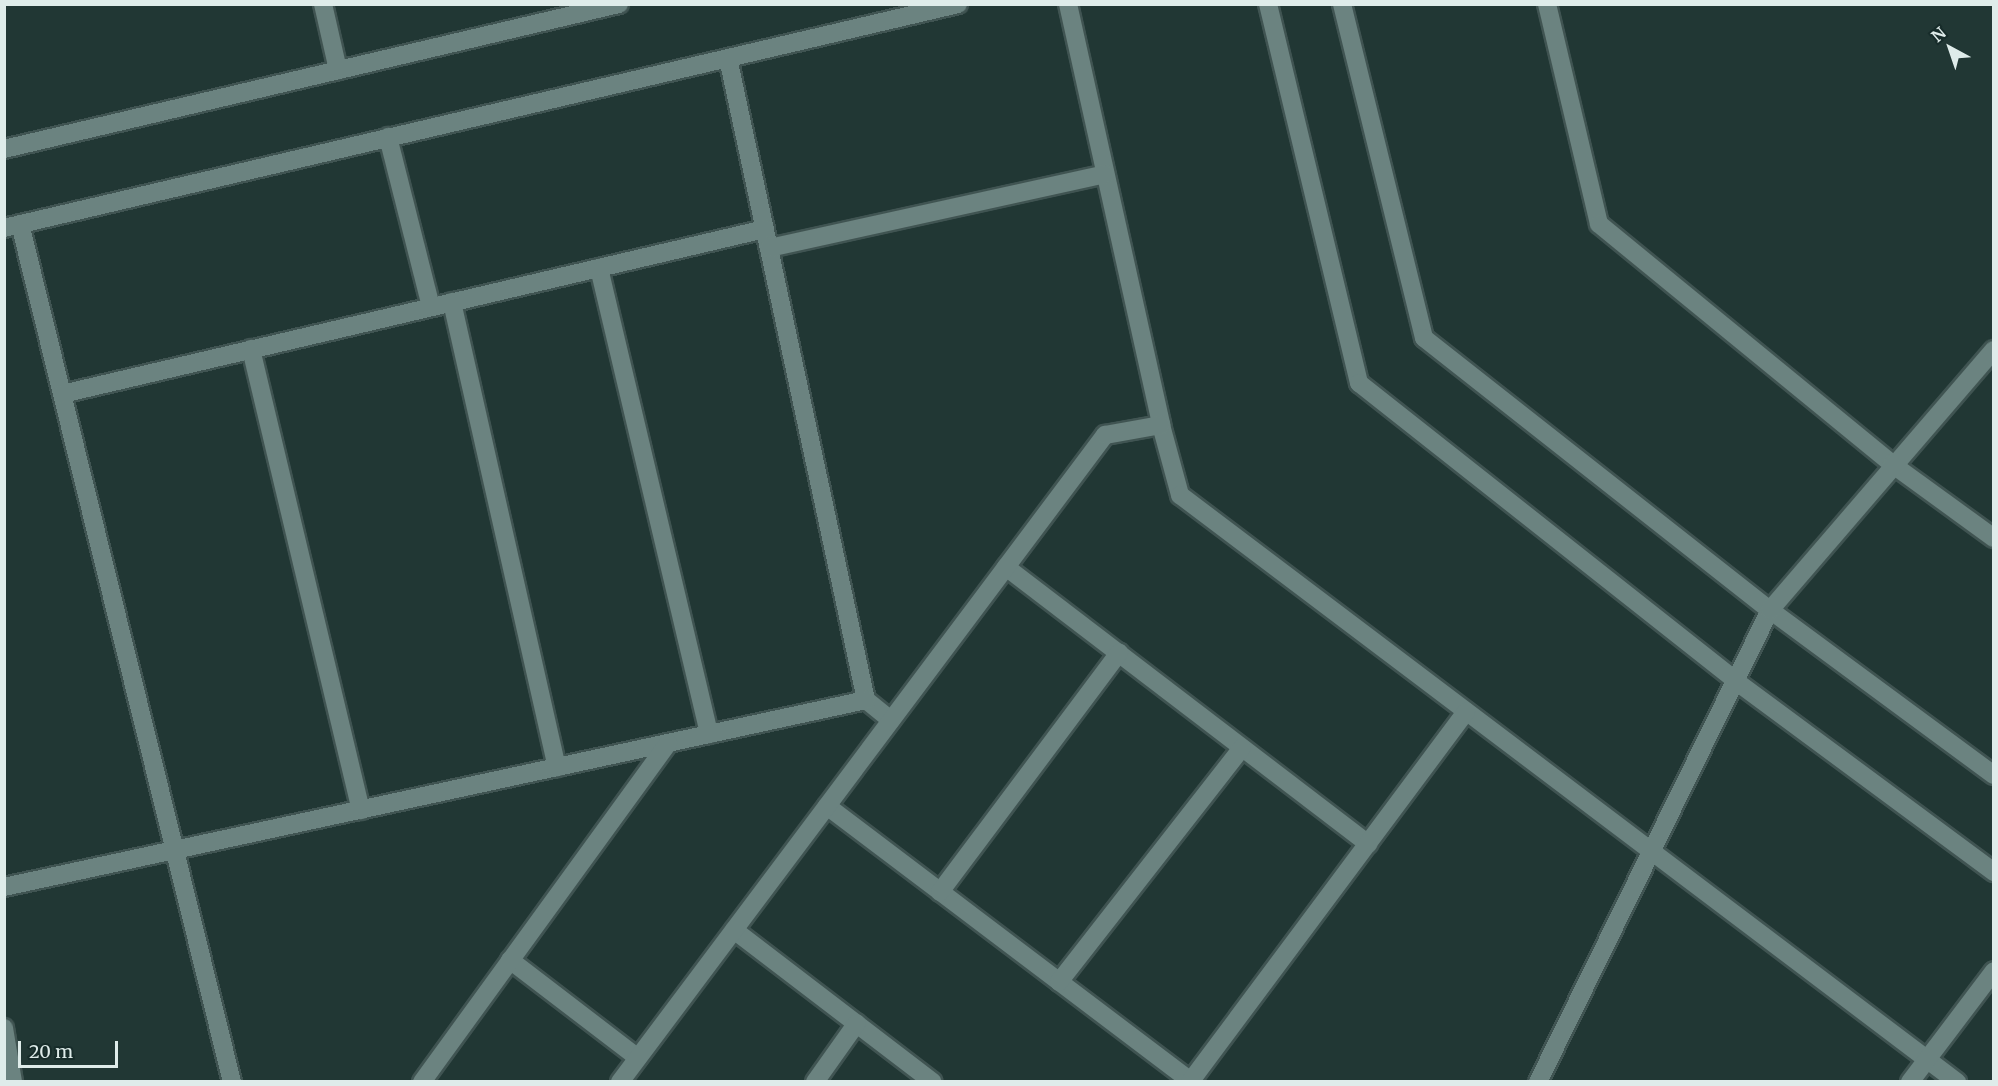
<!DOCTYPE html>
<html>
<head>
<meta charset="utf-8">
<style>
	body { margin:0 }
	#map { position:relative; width:1998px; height:1086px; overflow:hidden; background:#213734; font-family:Merriweather,serif }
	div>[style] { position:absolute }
	.roads { filter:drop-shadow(2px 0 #405452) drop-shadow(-2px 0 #405452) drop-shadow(0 2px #405452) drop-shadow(0 -2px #405452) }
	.minor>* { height:18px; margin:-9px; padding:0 9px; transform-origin:9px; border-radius:9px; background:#6b8380 }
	span { translate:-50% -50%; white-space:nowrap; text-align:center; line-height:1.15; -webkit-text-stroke:6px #172c2a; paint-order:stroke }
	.frame { position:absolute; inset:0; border:6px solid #dfecea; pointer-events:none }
	.north { position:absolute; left:1920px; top:18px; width:60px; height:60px; -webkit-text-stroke:4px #172c2a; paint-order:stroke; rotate:320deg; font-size:16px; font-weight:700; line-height:24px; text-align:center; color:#dfecea }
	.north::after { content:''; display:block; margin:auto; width:21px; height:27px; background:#dfecea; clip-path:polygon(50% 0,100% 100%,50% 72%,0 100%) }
	.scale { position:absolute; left:18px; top:1041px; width:100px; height:27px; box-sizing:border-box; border:3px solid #dfecea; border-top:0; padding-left:8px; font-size:18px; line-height:21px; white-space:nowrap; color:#dfecea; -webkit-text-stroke:4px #172c2a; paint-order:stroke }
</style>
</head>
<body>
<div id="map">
	<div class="roads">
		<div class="minor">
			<i style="left:323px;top:4px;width:68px;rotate:77.2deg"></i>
			<i style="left:1068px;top:4px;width:431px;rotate:77.5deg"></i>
			<i style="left:1161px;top:425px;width:73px;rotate:74.8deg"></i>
			<i style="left:1180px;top:495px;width:974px;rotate:37.07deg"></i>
			<i style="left:1268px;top:4px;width:390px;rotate:76.5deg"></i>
			<i style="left:1359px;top:383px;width:482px;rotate:38.3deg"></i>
			<i style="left:1737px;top:682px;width:320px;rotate:36.5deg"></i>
			<i style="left:1342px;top:4px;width:344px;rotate:76.2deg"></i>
			<i style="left:1424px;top:338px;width:440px;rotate:38.2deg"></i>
			<i style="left:1770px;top:610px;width:278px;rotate:36.4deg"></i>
			<i style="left:1547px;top:4px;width:226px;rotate:76.7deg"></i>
			<i style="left:1599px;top:224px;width:379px;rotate:39.3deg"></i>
			<i style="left:1892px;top:464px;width:126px;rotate:36deg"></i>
			<i style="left:728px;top:58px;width:657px;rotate:77.87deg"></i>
			<i style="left:866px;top:700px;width:32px;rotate:39deg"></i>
			<i style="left:388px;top:137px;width:175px;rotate:75.8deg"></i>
			<i style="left:4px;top:149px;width:632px;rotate:-13.27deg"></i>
			<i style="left:20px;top:224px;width:884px;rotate:76.12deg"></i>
			<i style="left:4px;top:228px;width:980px;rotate:-13.21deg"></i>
			<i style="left:769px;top:248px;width:344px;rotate:-12.4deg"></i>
			<i style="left:599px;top:268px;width:479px;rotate:76.7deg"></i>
			<i style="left:452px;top:302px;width:477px;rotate:77.3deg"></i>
			<i style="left:251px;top:349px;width:474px;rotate:76.6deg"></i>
			<i style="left:62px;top:394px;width:722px;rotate:-13.21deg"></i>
			<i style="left:1006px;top:567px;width:456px;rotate:37.4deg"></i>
			<i style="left:827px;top:806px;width:455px;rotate:37.1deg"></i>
			<i style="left:4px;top:887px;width:882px;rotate:-12.24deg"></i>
			<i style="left:940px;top:892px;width:299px;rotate:-53.2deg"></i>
			<i style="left:734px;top:930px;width:250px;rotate:37.4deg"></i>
			<i style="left:510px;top:960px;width:161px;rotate:37.4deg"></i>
			<i style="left:1059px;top:982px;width:297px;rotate:-52deg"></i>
			<i style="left:4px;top:1028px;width:55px;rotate:80.5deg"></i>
			<i style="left:422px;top:1082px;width:419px;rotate:-54deg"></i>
			<i style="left:620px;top:1082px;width:809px;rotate:-53.14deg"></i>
			<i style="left:1105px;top:435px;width:57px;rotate:-10.1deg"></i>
			<i style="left:815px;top:1082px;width:72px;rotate:-54.6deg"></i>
			<i style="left:1190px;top:1082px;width:462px;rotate:-53.3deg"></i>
			<i style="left:1538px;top:1082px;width:526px;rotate:-63.82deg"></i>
			<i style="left:1770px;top:610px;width:343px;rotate:-49.3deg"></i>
			<i style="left:1910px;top:1082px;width:139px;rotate:-52.9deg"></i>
		</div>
	</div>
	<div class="frame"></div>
	<div class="north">N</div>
	<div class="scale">20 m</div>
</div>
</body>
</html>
